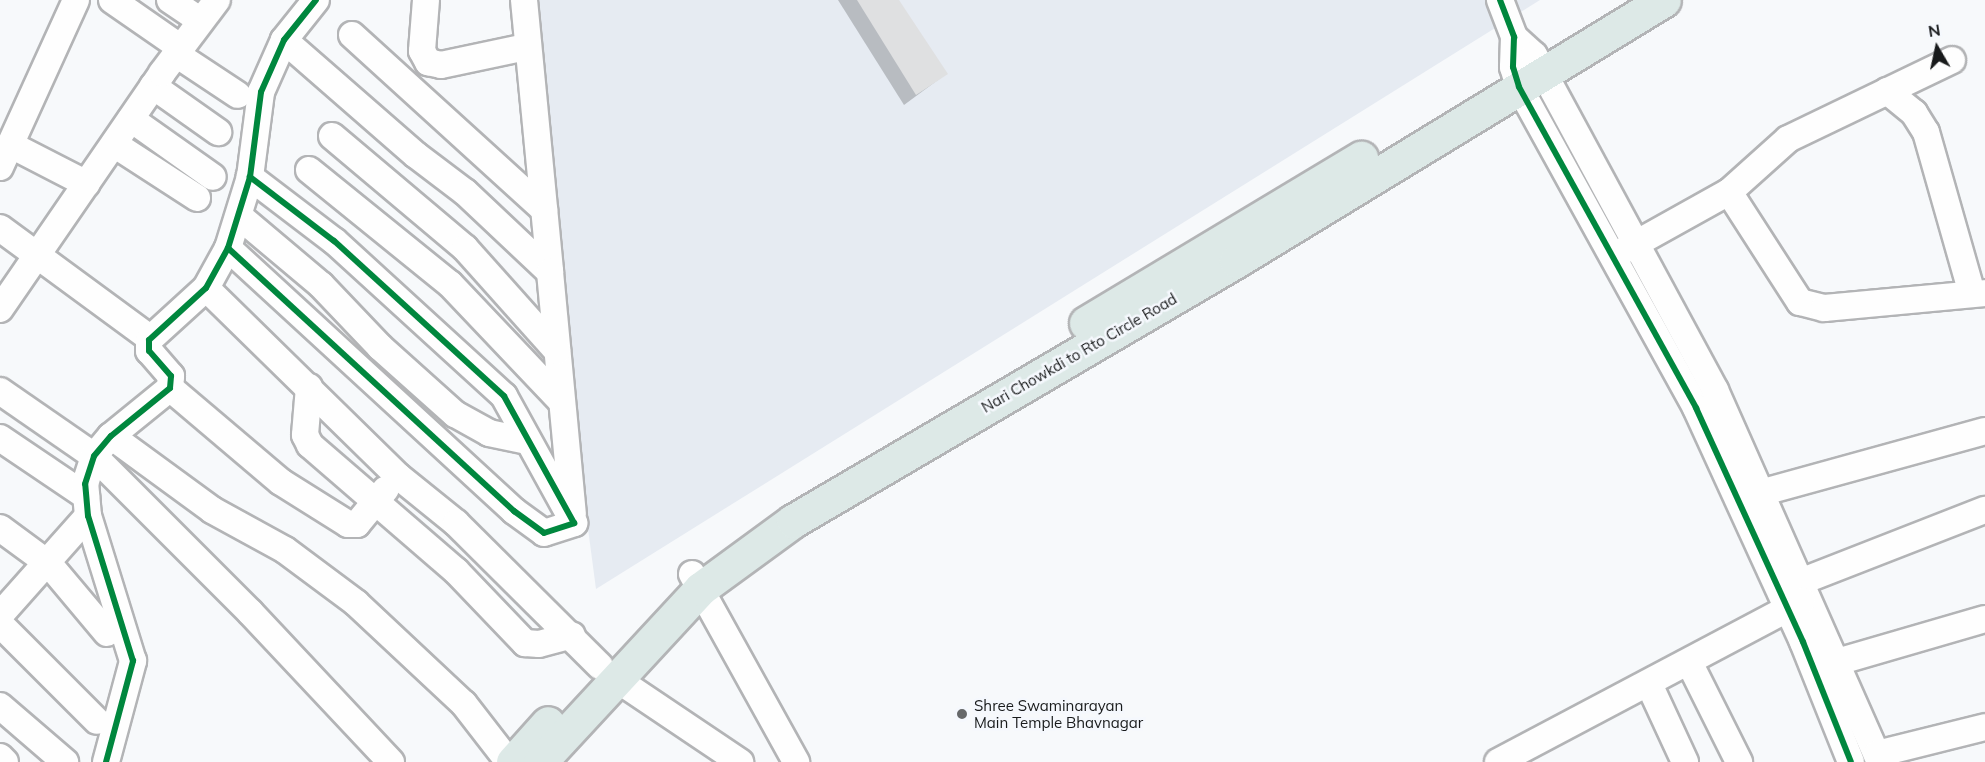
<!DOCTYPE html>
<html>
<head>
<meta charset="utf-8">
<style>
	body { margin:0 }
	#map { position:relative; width:1985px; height:762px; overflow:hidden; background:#f7f9fb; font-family:Mulish,sans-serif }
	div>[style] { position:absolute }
	.built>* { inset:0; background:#e6ebf2 }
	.shadow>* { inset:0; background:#0003 }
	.building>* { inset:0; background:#dfe0e1 }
	.roads { filter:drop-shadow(2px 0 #b3b4b6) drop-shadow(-2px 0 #b3b4b6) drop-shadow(0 2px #b3b4b6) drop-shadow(0 -2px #b3b4b6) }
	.minor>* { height:26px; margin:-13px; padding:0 13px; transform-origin:13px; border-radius:13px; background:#fefefe }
	.highway>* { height:33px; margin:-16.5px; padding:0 16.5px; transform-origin:16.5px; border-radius:16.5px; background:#dde9e7 }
	.cycleway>* { height:6px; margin:-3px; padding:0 3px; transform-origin:3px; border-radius:3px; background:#00873e }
	.dots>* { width:16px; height:16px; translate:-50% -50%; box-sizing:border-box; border:3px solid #f5f8fd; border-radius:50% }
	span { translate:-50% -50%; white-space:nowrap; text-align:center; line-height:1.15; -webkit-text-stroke:5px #f5f8fd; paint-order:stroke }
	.street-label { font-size:15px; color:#181a1b }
	.poi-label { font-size:15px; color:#181a1b }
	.left { translate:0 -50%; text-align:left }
	.north { position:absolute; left:1907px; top:18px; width:60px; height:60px; -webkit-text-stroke:4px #f5f8fd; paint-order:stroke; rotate:351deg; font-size:16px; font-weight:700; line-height:24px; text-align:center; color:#181a1b }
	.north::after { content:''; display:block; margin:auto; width:21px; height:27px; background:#181a1b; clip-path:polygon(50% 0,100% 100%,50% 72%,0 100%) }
</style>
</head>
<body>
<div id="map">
	<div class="built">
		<i style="clip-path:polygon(518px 0,1540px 0,596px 589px)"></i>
	</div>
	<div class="shadow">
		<i style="clip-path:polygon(838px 0,898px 0,946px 74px,904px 105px)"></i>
	</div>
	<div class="building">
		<i style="clip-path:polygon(857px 0,899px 0,948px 74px,916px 95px)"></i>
	</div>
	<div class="roads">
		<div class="minor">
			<i style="left:112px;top:0;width:84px;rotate:34.8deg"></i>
			<i style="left:170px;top:0;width:37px;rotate:34deg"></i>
			<i style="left:426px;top:0;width:51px;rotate:94.5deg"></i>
			<i style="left:422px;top:51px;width:13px;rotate:61deg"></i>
			<i style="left:428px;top:62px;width:13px;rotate:13deg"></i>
			<i style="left:441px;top:65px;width:87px;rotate:-12deg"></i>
			<i style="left:524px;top:0;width:273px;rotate:84.5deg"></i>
			<i style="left:1500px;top:0;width:40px;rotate:69deg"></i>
			<i style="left:1514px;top:37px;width:30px;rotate:92deg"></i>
			<i style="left:1513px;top:67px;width:21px;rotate:73deg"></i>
			<i style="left:1519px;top:87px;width:367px;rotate:61.1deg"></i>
			<i style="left:1696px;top:408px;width:257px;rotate:65.4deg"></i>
			<i style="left:1803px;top:642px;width:129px;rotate:68.2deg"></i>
			<i style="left:352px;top:35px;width:260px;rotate:42.3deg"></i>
			<i style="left:1514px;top:37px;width:27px;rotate:42deg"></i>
			<i style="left:1534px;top:55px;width:381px;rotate:61.6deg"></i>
			<i style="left:1715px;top:390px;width:407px;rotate:66.1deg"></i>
			<i style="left:284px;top:40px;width:175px;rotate:41.1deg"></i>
			<i style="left:416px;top:155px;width:61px;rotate:37.1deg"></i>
			<i style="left:465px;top:192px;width:117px;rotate:43.3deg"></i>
			<i style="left:550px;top:272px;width:243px;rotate:84.6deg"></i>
			<i style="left:176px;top:54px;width:74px;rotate:33.5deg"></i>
			<i style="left:153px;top:86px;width:80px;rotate:35.3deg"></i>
			<i style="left:1887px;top:91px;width:35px;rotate:39deg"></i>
			<i style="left:1914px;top:113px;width:22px;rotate:58deg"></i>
			<i style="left:1926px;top:132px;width:168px;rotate:74.1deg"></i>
			<i style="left:131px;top:119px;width:100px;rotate:35.3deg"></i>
			<i style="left:332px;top:136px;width:174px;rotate:40.1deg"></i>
			<i style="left:465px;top:248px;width:138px;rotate:48.2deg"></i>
			<i style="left:114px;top:144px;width:99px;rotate:33deg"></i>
			<i style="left:11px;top:145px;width:85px;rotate:27.2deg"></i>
			<i style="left:0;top:167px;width:183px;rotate:-65.5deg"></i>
			<i style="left:309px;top:170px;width:181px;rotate:39deg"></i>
			<i style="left:450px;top:284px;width:161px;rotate:46.5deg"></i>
			<i style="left:1729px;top:192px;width:131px;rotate:57.2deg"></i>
			<i style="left:1800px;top:302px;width:25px;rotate:14deg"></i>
			<i style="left:1824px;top:308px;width:162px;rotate:-5.3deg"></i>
			<i style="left:239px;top:216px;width:107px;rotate:40.1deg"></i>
			<i style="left:321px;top:285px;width:86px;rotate:46.4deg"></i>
			<i style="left:380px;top:347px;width:101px;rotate:41.8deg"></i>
			<i style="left:455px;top:414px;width:39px;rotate:29deg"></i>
			<i style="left:489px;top:433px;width:38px;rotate:12deg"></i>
			<i style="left:0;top:228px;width:187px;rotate:36.3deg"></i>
			<i style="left:228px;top:248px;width:389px;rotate:42.6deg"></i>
			<i style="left:514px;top:511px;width:37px;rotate:36deg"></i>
			<i style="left:544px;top:533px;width:32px;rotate:-18deg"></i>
			<i style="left:574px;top:523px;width:145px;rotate:-118.9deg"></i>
			<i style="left:504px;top:396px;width:230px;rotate:-137.6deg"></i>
			<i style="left:334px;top:241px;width:106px;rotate:-142.7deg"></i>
			<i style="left:1621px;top:252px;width:124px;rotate:-29.1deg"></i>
			<i style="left:1729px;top:192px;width:79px;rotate:-41.9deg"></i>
			<i style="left:1788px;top:139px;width:182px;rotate:-25.7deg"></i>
			<i style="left:206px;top:288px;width:269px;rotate:44.4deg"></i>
			<i style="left:398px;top:476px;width:75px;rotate:39deg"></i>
			<i style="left:456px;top:523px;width:203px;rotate:44.8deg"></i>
			<i style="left:0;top:309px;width:286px;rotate:-55.5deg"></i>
			<i style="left:162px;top:73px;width:91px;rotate:-53deg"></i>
			<i style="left:309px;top:387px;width:48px;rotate:94.8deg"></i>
			<i style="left:305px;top:435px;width:11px;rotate:63deg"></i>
			<i style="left:310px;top:445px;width:193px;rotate:40.8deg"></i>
			<i style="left:456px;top:571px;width:100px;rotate:46.2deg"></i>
			<i style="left:525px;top:643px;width:14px;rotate:4deg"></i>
			<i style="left:539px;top:644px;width:34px;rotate:-15deg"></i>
			<i style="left:170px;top:388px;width:145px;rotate:40.3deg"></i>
			<i style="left:281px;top:482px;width:79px;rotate:32.1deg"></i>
			<i style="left:348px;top:524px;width:9px"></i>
			<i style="left:357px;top:524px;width:45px;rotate:-50.4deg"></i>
			<i style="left:0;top:391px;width:114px;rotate:34.7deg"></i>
			<i style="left:94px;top:456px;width:221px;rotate:45deg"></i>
			<i style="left:250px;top:612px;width:206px;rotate:46.8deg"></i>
			<i style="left:111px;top:436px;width:125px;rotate:36.2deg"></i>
			<i style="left:212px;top:510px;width:83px;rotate:28.7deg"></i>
			<i style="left:285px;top:550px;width:89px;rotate:36.7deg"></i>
			<i style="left:356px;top:603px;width:148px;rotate:43.1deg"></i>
			<i style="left:464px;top:704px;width:73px;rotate:52.2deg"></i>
			<i style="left:0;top:438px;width:104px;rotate:34deg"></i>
			<i style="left:1760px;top:493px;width:233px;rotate:-15.4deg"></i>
			<i style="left:0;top:528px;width:61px;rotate:36.3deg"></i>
			<i style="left:49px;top:564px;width:90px;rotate:50deg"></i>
			<i style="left:692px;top:574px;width:215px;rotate:61deg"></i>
			<i style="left:1800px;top:582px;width:199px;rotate:-21.3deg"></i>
			<i style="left:0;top:615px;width:132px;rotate:-48.4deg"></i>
			<i style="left:0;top:624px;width:137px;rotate:45deg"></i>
			<i style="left:1689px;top:662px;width:112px;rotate:63.4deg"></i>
			<i style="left:1837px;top:662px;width:154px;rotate:-16.2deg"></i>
			<i style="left:615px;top:678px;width:151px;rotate:33.9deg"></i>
			<i style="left:1649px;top:684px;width:86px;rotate:65.2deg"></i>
			<i style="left:0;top:706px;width:86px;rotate:40.7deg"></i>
			<i style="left:1877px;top:754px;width:111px;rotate:-14deg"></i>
			<i style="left:0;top:757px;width:7px;rotate:45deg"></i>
			<i style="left:106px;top:762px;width:105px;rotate:-75deg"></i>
			<i style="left:133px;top:661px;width:152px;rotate:-107.2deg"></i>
			<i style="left:88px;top:516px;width:32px;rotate:-95deg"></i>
			<i style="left:85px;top:484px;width:29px;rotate:-72deg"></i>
			<i style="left:94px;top:456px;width:26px;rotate:-50deg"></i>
			<i style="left:111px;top:436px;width:76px;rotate:-39.1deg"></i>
			<i style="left:170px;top:388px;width:12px;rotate:-85deg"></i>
			<i style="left:171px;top:376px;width:33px;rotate:-131deg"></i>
			<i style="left:149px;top:351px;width:11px;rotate:-90deg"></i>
			<i style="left:149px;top:340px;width:77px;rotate:-42.4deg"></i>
			<i style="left:206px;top:288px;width:46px;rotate:-61.2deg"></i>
			<i style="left:228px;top:248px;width:74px;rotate:-72.8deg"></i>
			<i style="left:250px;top:177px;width:86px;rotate:-82.6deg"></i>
			<i style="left:261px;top:92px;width:57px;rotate:-66.1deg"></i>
			<i style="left:284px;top:40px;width:51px;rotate:-51.3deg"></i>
			<i style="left:1498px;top:762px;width:344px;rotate:-27.9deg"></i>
		</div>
		<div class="highway">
			<i style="left:1086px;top:323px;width:321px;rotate:-31deg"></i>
			<i style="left:513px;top:762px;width:52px;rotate:-48.1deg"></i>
			<i style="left:540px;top:762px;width:236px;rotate:-47.2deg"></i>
			<i style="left:700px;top:589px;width:115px;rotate:-36.2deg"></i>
			<i style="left:793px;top:521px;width:514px;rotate:-30.41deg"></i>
			<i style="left:1236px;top:261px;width:501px;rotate:-31.38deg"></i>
		</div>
	</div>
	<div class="cycleway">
		<i style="left:1500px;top:0;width:40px;rotate:69deg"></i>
		<i style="left:1514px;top:37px;width:30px;rotate:92deg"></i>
		<i style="left:1513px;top:67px;width:21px;rotate:73deg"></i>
		<i style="left:1519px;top:87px;width:367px;rotate:61.1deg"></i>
		<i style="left:1696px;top:408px;width:257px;rotate:65.4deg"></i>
		<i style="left:1803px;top:642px;width:129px;rotate:68.2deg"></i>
		<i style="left:228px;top:248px;width:389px;rotate:42.6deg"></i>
		<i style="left:514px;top:511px;width:37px;rotate:36deg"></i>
		<i style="left:544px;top:533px;width:32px;rotate:-18deg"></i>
		<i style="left:574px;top:523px;width:145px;rotate:-118.9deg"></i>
		<i style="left:504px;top:396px;width:230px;rotate:-137.6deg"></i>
		<i style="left:334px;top:241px;width:106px;rotate:-142.7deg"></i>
		<i style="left:106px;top:762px;width:105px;rotate:-75deg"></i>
		<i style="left:133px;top:661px;width:152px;rotate:-107.2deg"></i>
		<i style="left:88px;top:516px;width:32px;rotate:-95deg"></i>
		<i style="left:85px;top:484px;width:29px;rotate:-72deg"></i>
		<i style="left:94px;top:456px;width:26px;rotate:-50deg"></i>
		<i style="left:111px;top:436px;width:76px;rotate:-39.1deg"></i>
		<i style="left:170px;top:388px;width:12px;rotate:-85deg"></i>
		<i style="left:171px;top:376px;width:33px;rotate:-131deg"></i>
		<i style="left:149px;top:351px;width:11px;rotate:-90deg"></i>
		<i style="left:149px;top:340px;width:77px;rotate:-42.4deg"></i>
		<i style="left:206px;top:288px;width:46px;rotate:-61.2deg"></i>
		<i style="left:228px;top:248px;width:74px;rotate:-72.8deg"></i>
		<i style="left:250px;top:177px;width:86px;rotate:-82.6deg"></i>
		<i style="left:261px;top:92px;width:57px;rotate:-66.1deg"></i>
		<i style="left:284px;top:40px;width:51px;rotate:-51.3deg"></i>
	</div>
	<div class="dots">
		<i style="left:962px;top:714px;background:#666869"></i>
	</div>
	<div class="street-label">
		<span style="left:1079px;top:353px;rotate:-30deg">Nari Chowkdi to Rto Circle Road</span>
	</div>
	<div class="poi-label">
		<span class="left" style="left:974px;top:714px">Shree Swaminarayan<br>Main Temple Bhavnagar</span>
	</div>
	<div class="north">N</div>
</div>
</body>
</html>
